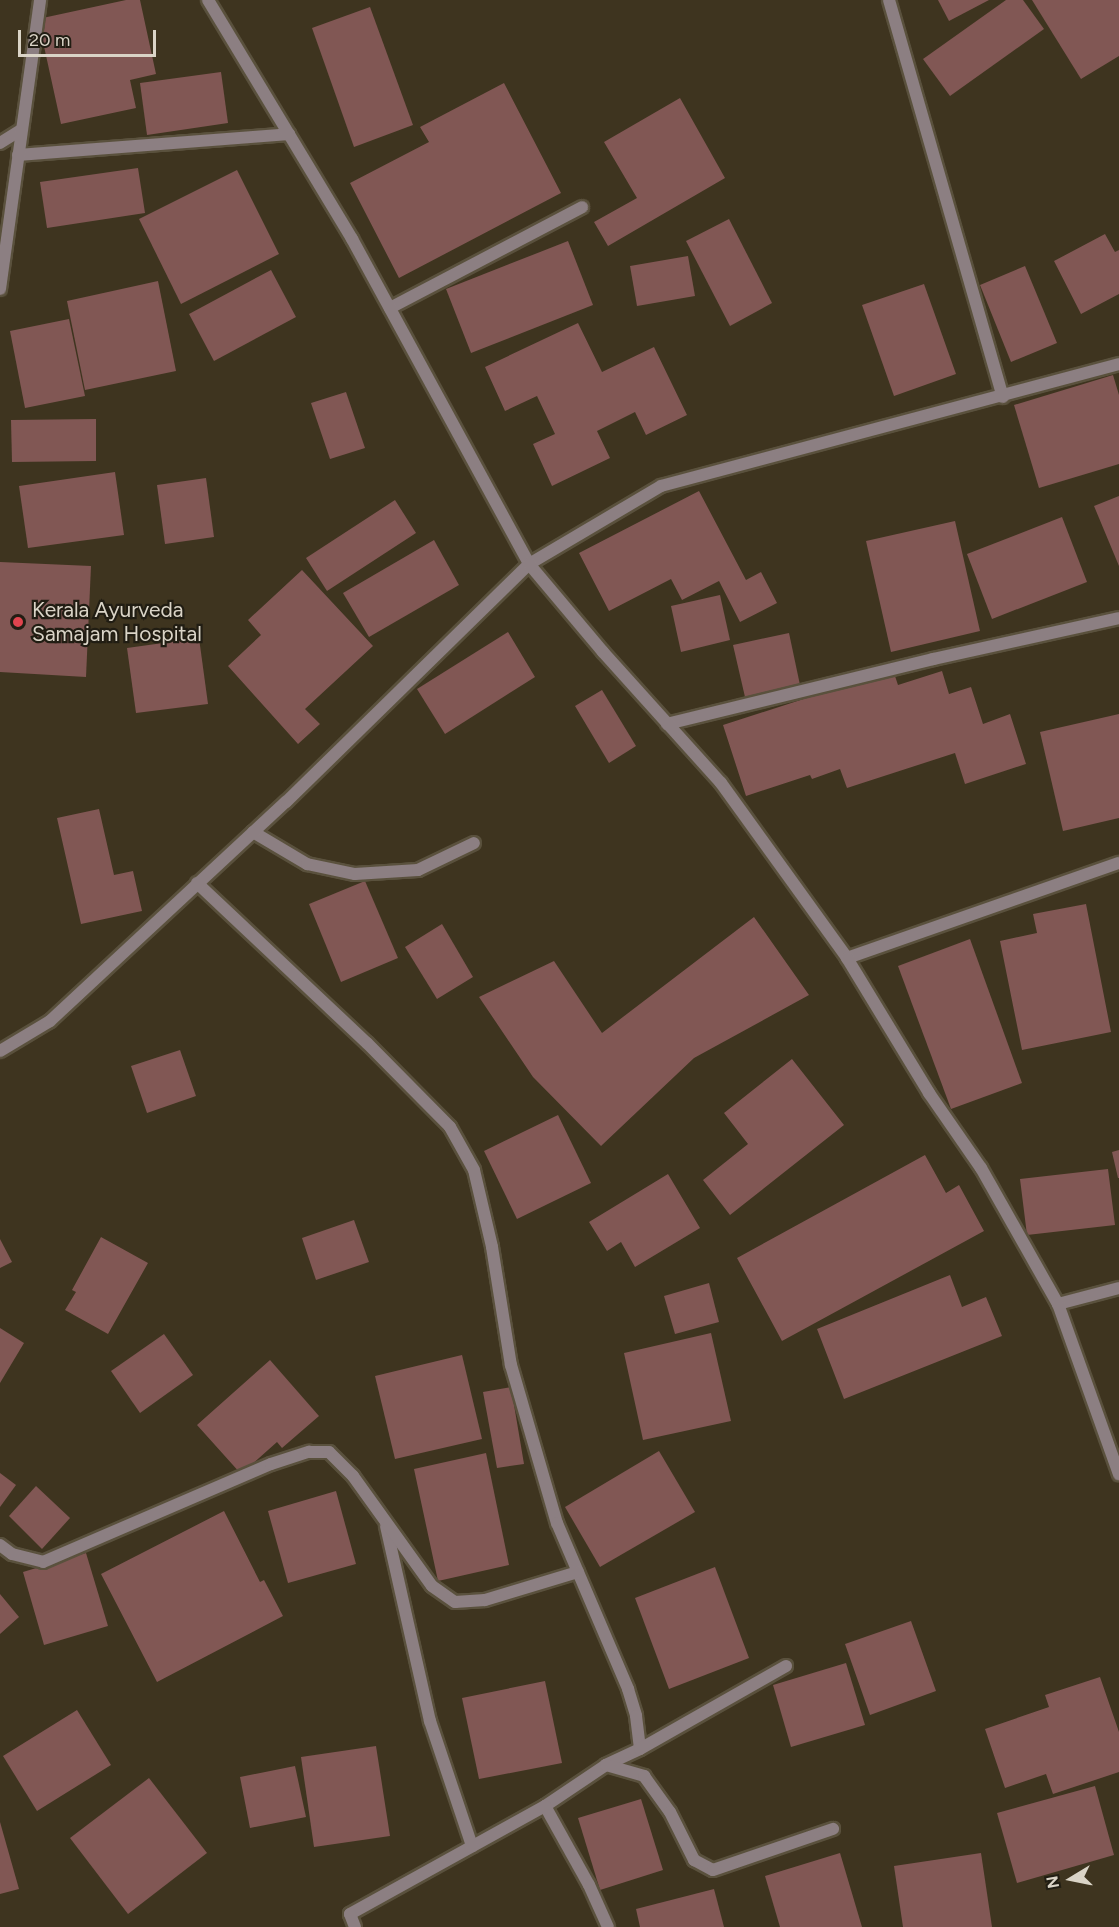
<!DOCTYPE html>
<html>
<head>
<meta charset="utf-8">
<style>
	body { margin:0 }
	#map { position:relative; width:1119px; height:1927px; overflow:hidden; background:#3e341f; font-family:Figtree,sans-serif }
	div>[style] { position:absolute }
	.building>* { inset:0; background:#815754 }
	.roads { filter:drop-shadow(2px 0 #5a513d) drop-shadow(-2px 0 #5a513d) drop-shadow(0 2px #5a513d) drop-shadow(0 -2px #5a513d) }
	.minor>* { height:12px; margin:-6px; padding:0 6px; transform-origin:6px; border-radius:6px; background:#8c7f82 }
	.tertiary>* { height:12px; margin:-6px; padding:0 6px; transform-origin:6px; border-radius:6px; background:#8c7f82 }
	.dots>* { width:16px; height:16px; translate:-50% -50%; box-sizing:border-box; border:3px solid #211d13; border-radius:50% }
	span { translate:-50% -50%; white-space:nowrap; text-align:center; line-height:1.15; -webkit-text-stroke:4.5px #211d13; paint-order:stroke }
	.poi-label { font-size:21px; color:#dad4c7 }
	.left { translate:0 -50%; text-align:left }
	.north { position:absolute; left:1041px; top:1849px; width:60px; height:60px; -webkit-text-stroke:4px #211d13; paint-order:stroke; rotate:260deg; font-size:16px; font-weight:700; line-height:24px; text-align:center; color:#dad4c7 }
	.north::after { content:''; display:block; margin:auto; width:21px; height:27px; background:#dad4c7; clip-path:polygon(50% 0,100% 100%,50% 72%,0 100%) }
	.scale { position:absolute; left:18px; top:30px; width:138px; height:27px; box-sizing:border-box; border:3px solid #dad4c7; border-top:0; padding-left:8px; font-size:18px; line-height:21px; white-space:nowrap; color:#dad4c7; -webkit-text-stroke:4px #211d13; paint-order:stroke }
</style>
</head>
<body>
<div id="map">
	<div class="building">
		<i style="clip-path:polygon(126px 0,140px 0,156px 74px,130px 80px,136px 108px,61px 124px,38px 19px)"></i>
		<i style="clip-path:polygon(938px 0,989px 0,949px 21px)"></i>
		<i style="clip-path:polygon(1006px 0,1023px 0,1044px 29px,950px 96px,923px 59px)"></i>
		<i style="clip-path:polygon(1032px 0,1119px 0,1119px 56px,1081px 79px)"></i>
		<i style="clip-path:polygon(370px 7px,413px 125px,354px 147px,312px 28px)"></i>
		<i style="clip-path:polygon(221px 72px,228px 123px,147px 135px,140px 83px)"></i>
		<i style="clip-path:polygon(504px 83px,561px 193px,399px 278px,350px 183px,429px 142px,420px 127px)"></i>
		<i style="clip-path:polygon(680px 98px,725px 178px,608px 246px,594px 222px,637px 198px,604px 142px)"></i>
		<i style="clip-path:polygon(138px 168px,145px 213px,47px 228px,40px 182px)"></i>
		<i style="clip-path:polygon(237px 170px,279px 254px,181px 304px,139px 219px)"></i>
		<i style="clip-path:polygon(729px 219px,772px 303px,730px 326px,686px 241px)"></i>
		<i style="clip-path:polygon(1105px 234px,1115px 252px,1119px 250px,1119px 294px,1081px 314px,1054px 261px)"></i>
		<i style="clip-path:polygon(568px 241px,593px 305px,471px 353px,446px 289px)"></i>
		<i style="clip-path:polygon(688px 256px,695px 296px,637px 306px,630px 266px)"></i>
		<i style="clip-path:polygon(1025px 266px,1057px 343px,1011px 362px,980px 285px)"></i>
		<i style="clip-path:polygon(271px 270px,296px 317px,214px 361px,189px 314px)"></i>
		<i style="clip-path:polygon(158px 281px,176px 371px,85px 390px,67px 301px)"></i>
		<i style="clip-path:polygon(924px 284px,956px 374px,894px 396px,862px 305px)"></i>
		<i style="clip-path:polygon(69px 319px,85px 396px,25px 408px,10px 331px)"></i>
		<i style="clip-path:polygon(578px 323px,602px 372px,654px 347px,687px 415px,646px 435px,635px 412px,597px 431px,610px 458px,552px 486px,533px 444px,555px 434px,537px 396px,505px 411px,485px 367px)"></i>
		<i style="clip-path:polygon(1113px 375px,1119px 395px,1119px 464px,1039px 488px,1014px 405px)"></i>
		<i style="clip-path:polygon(346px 392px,365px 448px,330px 459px,311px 403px)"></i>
		<i style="clip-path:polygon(96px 419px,96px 461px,12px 462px,11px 420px)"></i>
		<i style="clip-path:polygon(115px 472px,124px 535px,28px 548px,19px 486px)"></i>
		<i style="clip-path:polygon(206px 478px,214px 537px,165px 544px,157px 485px)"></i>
		<i style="clip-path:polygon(699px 491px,746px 580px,761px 572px,777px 603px,740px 622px,719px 581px,682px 600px,671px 579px,609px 611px,579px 553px)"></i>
		<i style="clip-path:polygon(1119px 496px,1119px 566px,1094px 506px)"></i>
		<i style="clip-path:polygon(395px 500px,416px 533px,327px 591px,306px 558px)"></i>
		<i style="clip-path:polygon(1062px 517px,1087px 582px,992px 619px,967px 554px)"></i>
		<i style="clip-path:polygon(955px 521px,980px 631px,891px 652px,866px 541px)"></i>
		<i style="clip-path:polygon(434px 540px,459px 585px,369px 637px,343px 593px)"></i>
		<i style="clip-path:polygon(0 562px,91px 566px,86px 677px,0 672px)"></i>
		<i style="clip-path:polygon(302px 570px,373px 646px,305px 709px,320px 724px,298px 744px,228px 666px,261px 635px,248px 620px)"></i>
		<i style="clip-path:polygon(720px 595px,730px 640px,681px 652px,671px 606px)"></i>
		<i style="clip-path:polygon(508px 632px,535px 677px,445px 734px,417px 689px)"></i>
		<i style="clip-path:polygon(789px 633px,800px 685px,745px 697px,733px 645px)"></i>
		<i style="clip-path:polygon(199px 638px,208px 704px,136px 713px,127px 648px)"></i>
		<i style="clip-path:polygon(893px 670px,898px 685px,942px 671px,949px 694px,971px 687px,983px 724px,1010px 714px,1026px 764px,965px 784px,955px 753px,847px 788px,840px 769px,812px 779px,810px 775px,746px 796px,723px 725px)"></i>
		<i style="clip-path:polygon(602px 690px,636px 746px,609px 763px,575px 706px)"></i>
		<i style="clip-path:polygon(1119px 714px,1119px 818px,1063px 831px,1040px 732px)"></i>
		<i style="clip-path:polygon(99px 809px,114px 875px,133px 871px,142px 911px,81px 924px,57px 818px)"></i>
		<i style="clip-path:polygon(365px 881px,398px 958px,341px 982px,309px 904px)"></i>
		<i style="clip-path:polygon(1086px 904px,1111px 1032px,1022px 1050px,1000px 941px,1037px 933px,1033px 914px)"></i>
		<i style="clip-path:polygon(754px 917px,809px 995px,694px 1058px,601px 1146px,533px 1077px,479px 997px,554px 961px,602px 1033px)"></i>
		<i style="clip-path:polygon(442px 924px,473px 977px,437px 999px,405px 947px)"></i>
		<i style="clip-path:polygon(970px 939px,1022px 1083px,951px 1109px,898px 966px)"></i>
		<i style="clip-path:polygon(180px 1050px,196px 1096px,147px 1113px,131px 1066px)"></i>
		<i style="clip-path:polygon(792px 1059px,844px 1125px,730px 1215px,703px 1180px,748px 1144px,724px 1113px)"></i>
		<i style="clip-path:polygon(558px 1115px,591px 1183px,517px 1219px,484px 1151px)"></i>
		<i style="clip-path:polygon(1119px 1150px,1119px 1178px,1118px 1178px,1112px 1152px)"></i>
		<i style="clip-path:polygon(925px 1155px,946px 1193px,959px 1185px,984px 1231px,782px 1341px,737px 1258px)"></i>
		<i style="clip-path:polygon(1108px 1169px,1115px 1225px,1027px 1235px,1020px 1179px)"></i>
		<i style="clip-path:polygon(668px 1174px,700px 1228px,635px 1267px,621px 1242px,607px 1251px,589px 1222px)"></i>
		<i style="clip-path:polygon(354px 1220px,369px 1262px,316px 1280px,302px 1238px)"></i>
		<i style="clip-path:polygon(101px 1237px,148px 1263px,108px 1334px,65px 1310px,76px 1292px,72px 1290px)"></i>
		<i style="clip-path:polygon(0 1239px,12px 1262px,0 1268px)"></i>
		<i style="clip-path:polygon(950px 1275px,962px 1307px,986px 1297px,1002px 1336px,844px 1399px,817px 1329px)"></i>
		<i style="clip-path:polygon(709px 1283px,719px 1322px,675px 1334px,664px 1296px)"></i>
		<i style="clip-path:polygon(0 1328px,24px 1343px,0 1383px)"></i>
		<i style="clip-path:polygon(711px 1333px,731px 1421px,643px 1440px,624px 1353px)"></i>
		<i style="clip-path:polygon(164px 1334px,193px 1375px,140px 1413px,111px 1371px)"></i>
		<i style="clip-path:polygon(462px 1355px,482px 1439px,395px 1459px,375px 1376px)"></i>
		<i style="clip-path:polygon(270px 1360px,319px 1416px,282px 1448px,277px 1442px,241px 1474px,197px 1425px)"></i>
		<i style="clip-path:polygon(511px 1387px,524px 1464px,497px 1468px,483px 1392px)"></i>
		<i style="clip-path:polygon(659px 1451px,695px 1512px,600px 1567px,565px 1507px)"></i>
		<i style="clip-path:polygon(486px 1453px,509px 1565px,438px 1581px,414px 1469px)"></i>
		<i style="clip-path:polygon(0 1473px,16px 1485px,0 1507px)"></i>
		<i style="clip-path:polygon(36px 1486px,70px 1518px,42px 1549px,9px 1516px)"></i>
		<i style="clip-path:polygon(336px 1491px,356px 1564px,288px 1583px,268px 1511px)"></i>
		<i style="clip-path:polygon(224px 1511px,260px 1582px,264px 1580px,283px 1616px,157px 1682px,101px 1574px)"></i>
		<i style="clip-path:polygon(86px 1553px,108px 1626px,44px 1645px,23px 1572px)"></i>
		<i style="clip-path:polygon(715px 1567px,749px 1658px,669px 1689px,635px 1598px)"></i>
		<i style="clip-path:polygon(0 1594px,19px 1617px,0 1634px)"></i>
		<i style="clip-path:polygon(911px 1621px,936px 1691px,870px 1715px,845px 1644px)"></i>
		<i style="clip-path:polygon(846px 1663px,865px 1725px,791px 1747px,773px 1685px)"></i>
		<i style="clip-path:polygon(1100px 1677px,1119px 1732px,1119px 1772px,1053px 1794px,1046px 1774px,1005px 1788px,985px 1729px,1049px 1707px,1045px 1695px)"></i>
		<i style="clip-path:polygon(545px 1681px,562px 1763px,479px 1779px,462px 1698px)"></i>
		<i style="clip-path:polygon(77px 1710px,111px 1765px,37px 1811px,3px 1756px)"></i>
		<i style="clip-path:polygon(376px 1746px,390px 1836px,314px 1847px,301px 1757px)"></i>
		<i style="clip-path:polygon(295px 1766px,306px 1817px,250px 1828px,240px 1777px)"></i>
		<i style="clip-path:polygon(149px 1778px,207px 1853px,128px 1914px,70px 1838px)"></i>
		<i style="clip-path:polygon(1095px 1786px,1114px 1855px,1017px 1883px,997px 1813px)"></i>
		<i style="clip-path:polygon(641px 1799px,663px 1870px,600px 1890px,578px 1818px)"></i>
		<i style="clip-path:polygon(0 1822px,19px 1889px,0 1894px)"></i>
		<i style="clip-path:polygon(840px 1853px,862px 1927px,780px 1927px,765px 1876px)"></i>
		<i style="clip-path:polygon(981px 1853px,992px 1927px,903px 1927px,894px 1866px)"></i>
		<i style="clip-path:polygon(714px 1889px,724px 1927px,640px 1927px,636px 1909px)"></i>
	</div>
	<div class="roads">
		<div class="minor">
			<i style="left:889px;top:0;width:413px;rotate:74deg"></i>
			<i style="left:0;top:143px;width:25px;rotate:-32deg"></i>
			<i style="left:18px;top:155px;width:272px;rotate:-4.4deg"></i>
			<i style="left:390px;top:308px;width:217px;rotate:-27.7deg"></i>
			<i style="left:667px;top:724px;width:274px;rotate:-13.7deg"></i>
			<i style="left:933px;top:659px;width:190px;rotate:-12.4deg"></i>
			<i style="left:253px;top:832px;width:63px;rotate:30.7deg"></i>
			<i style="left:307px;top:864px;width:49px;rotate:11.8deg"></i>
			<i style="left:355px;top:874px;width:63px;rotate:-3.6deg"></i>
			<i style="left:418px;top:870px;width:62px;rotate:-25.7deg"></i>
			<i style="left:197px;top:883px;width:233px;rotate:43.3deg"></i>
			<i style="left:367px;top:1043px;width:118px;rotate:45.3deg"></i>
			<i style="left:450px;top:1127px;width:49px;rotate:60.8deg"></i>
			<i style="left:474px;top:1170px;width:79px;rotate:76.8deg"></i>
			<i style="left:492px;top:1247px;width:120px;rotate:80.9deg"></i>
			<i style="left:511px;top:1365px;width:165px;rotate:73.8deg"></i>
			<i style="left:557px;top:1523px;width:181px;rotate:66.8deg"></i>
			<i style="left:628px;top:1689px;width:28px;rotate:73deg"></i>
			<i style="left:636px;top:1716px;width:33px;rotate:83deg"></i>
			<i style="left:640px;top:1749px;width:38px;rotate:155deg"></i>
			<i style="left:606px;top:1765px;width:73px;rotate:146.1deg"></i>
			<i style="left:545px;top:1806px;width:223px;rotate:151deg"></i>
			<i style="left:350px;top:1914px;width:14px;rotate:69deg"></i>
			<i style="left:847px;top:958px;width:288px;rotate:-19.3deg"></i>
			<i style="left:0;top:1051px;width:58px;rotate:-31deg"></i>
			<i style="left:50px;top:1021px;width:322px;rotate:-42.9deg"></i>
			<i style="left:286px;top:802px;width:340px;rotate:-44.4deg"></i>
			<i style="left:529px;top:564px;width:153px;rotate:-30.6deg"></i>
			<i style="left:661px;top:486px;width:474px;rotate:-14.9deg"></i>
			<i style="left:1058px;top:1304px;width:63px;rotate:-14.7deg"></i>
			<i style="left:386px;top:1526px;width:200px;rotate:77.3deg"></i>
			<i style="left:430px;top:1721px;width:132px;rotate:71.4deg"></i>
			<i style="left:0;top:1545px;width:15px;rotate:37deg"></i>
			<i style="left:12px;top:1554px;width:32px;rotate:14deg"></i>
			<i style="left:43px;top:1562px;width:248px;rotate:-23.3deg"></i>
			<i style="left:271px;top:1464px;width:40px;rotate:-18deg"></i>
			<i style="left:309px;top:1452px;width:20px"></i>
			<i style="left:329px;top:1452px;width:34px;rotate:45deg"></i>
			<i style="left:353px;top:1476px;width:135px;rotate:54.3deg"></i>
			<i style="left:432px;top:1586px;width:28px;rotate:35deg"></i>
			<i style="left:455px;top:1602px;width:30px;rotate:-4deg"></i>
			<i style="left:485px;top:1600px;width:97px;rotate:-16.8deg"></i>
			<i style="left:640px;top:1749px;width:168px;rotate:-29.6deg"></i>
			<i style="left:606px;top:1765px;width:40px;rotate:16deg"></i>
			<i style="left:644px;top:1776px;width:44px;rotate:54.2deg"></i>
			<i style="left:670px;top:1812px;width:54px;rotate:63.4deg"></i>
			<i style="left:694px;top:1860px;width:21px;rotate:28deg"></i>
			<i style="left:713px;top:1870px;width:127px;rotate:-18.9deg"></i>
			<i style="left:545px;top:1806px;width:90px;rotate:60.9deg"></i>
			<i style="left:589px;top:1885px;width:46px;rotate:65.7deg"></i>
		</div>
		<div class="tertiary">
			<i style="left:208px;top:0;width:279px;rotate:58.9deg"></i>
			<i style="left:352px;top:239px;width:370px;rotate:61.4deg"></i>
			<i style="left:529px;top:564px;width:115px;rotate:49.9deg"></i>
			<i style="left:603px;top:652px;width:176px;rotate:48deg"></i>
			<i style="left:721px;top:783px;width:216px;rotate:54.2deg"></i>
			<i style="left:847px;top:958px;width:158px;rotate:58.7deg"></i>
			<i style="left:929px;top:1093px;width:91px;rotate:55.3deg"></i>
			<i style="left:981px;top:1168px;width:156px;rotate:60.5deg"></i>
			<i style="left:1058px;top:1304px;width:181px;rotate:70.3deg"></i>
			<i style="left:0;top:289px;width:292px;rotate:-82.1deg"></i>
		</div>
	</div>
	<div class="dots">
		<i style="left:18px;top:622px;background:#e0444e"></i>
	</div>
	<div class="poi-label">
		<span class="left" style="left:32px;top:622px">Kerala Ayurveda<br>Samajam Hospital</span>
	</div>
	<div class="north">N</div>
	<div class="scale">20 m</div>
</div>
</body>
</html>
